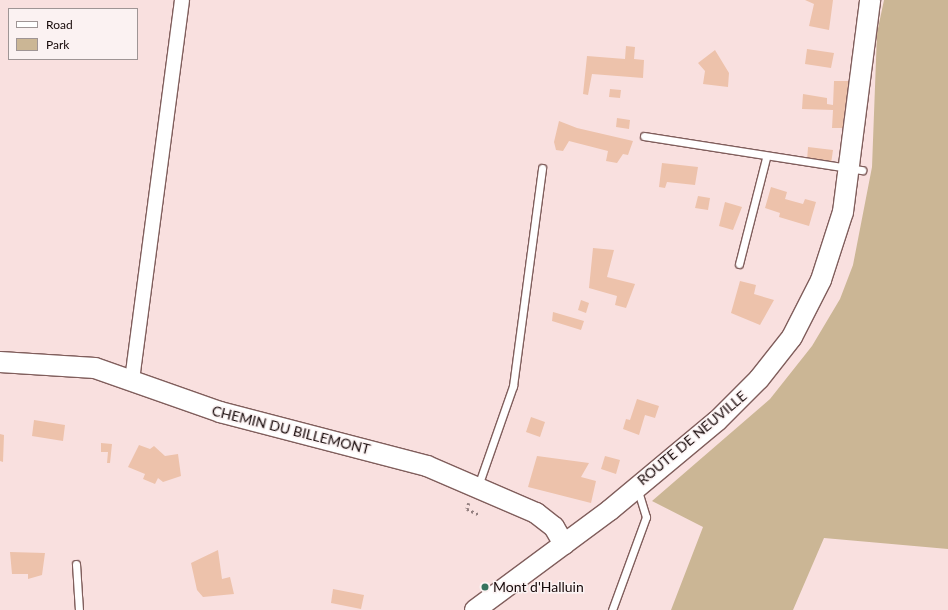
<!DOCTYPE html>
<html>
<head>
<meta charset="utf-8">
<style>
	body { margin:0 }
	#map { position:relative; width:948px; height:610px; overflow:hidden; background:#f9e0df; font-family:Lato,sans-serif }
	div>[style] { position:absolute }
	.green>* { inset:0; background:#cbb695 }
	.building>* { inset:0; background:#edc2ab }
	.path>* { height:2.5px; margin-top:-1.25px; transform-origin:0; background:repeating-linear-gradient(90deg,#958181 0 2px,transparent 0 5px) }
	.roads { filter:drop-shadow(1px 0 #805e5c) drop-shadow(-1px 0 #805e5c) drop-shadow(0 1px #805e5c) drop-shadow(0 -1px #805e5c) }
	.lane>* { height:7px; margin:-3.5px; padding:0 3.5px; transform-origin:3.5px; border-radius:3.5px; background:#fff }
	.street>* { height:14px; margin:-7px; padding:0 7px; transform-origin:7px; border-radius:7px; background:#fff }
	.secondary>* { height:20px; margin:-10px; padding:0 10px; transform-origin:10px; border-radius:10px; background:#fff }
	.dots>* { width:11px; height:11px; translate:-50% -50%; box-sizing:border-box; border:2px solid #fbf2f2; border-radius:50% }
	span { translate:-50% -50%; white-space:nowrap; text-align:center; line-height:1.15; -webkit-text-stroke:3px #fbf2f2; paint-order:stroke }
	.street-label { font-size:14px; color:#160909 }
	.poi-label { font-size:14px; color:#160909 }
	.left { translate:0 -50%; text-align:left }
	.legend { position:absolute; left:8px; top:8px; width:130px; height:52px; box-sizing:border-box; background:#fbf2f2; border:1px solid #9f9595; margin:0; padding:5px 7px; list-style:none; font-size:12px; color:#160909 }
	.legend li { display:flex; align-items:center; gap:8px; height:20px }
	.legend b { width:20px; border:1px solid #9f9595 }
</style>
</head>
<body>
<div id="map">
	<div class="green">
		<i style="clip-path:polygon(884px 0,948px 0,948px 549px,824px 538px,793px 610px,671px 610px,703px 527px,652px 501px,770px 399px,812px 346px,840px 299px,853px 265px,872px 167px,877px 33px)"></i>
	</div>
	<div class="building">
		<i style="clip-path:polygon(805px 0,833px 0,829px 30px,809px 26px,814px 4px)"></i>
		<i style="clip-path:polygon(626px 46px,635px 47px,634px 59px,644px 60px,643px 78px,592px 74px,588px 95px,583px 94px,587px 56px,625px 59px)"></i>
		<i style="clip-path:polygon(807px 49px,834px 53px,831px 68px,805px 64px)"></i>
		<i style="clip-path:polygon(715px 50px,729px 73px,728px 87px,703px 84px,705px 71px,698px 63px)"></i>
		<i style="clip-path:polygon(834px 81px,852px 81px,850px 128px,832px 128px,833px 110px,802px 109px,803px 94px,827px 98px,827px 104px,833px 105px)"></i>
		<i style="clip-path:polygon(610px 89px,621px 90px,620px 98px,609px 97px)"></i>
		<i style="clip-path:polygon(617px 118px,630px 120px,629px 129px,616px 127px)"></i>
		<i style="clip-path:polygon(559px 121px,577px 128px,633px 141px,628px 155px,623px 154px,617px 163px,606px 161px,608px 151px,569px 141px,563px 151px,556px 150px,554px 142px)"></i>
		<i style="clip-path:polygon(808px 147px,833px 150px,831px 164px,807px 161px)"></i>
		<i style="clip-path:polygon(662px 163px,698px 167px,695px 185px,667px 182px,665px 188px,659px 187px)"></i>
		<i style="clip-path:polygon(771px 187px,787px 192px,785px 199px,803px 204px,805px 199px,816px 202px,809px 226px,779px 217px,780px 213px,765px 208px)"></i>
		<i style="clip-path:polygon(698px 196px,710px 198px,708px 210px,695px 208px)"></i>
		<i style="clip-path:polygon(725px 202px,742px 207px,733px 230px,719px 226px)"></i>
		<i style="clip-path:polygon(593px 248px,614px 250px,607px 277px,635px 284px,626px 308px,615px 305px,617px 296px,589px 288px)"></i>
		<i style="clip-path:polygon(740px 281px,756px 285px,754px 294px,774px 300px,760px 325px,731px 313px)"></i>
		<i style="clip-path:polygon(581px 300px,589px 303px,586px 313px,578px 310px)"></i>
		<i style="clip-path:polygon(553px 312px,584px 321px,581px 330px,552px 321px)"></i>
		<i style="clip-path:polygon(637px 399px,659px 406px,655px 418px,645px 415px,639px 435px,623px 429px,626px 419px,630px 420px)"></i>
		<i style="clip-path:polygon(531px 417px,545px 422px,540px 437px,526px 432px)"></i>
		<i style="clip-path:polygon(34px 420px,65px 425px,63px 441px,32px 436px)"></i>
		<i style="clip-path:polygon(0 434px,4px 435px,3px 462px,0 461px)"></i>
		<i style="clip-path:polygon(101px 443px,112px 444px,110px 463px,107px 463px,108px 452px,101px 452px)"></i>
		<i style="clip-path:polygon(139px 445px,150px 449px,154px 446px,165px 456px,178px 454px,181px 476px,163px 482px,158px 478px,155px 484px,143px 479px,145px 474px,128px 467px)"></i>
		<i style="clip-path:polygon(537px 456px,589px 463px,581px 477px,596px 481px,591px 503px,528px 487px)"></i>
		<i style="clip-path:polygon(605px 456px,620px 460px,616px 474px,601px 469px)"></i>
		<i style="clip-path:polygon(218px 550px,222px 579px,230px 577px,234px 594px,203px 597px,197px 590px,191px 563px)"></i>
		<i style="clip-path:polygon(10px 552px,45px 553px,42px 575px,28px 579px,28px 574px,12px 574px)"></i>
		<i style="clip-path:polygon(333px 589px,364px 595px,361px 609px,331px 603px)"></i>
	</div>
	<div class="path">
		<i style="left:469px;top:503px;width:6px;rotate:108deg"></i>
		<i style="left:467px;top:509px;width:14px;rotate:25deg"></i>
	</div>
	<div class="roads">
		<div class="lane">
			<i style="left:644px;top:136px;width:221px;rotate:8.9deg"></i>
			<i style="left:739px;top:264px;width:109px;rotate:-75.7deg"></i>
			<i style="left:478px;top:486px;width:106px;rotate:-70.7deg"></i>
			<i style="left:513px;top:386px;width:220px;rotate:-82.4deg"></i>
			<i style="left:76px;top:564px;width:46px;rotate:86.3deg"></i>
			<i style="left:612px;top:610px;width:99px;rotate:-69.9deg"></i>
			<i style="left:646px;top:517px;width:28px;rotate:-107deg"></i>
		</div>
		<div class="street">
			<i style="left:132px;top:380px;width:383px;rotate:-82.5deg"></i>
		</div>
		<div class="secondary">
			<i style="left:0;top:362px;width:95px;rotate:3.6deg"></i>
			<i style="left:95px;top:368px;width:133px;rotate:19.4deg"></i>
			<i style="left:220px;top:412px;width:214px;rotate:14.6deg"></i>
			<i style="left:427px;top:466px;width:119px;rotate:23.3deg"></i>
			<i style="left:536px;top:513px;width:23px;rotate:38deg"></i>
			<i style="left:554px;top:527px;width:20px;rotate:60deg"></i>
			<i style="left:475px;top:610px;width:168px;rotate:-36.5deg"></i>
			<i style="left:610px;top:510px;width:139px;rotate:-39.8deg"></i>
			<i style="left:717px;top:421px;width:59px;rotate:-45deg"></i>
			<i style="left:759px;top:379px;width:53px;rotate:-51.8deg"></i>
			<i style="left:792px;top:337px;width:64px;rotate:-63deg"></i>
			<i style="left:821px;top:280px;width:71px;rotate:-72.1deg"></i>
			<i style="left:843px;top:212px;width:214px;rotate:-82.7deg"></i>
		</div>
	</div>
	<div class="dots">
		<i style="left:485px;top:587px;background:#36735e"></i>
	</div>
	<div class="street-label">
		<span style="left:291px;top:430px;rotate:14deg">CHEMIN DU BILLEMONT</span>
		<span style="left:692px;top:438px;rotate:-40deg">ROUTE DE NEUVILLE</span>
	</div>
	<div class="poi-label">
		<span class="left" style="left:493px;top:587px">Mont d'Halluin</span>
	</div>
	<ul class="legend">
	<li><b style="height:5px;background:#fff"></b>Road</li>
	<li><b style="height:11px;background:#cbb695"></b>Park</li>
	</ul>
</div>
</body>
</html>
